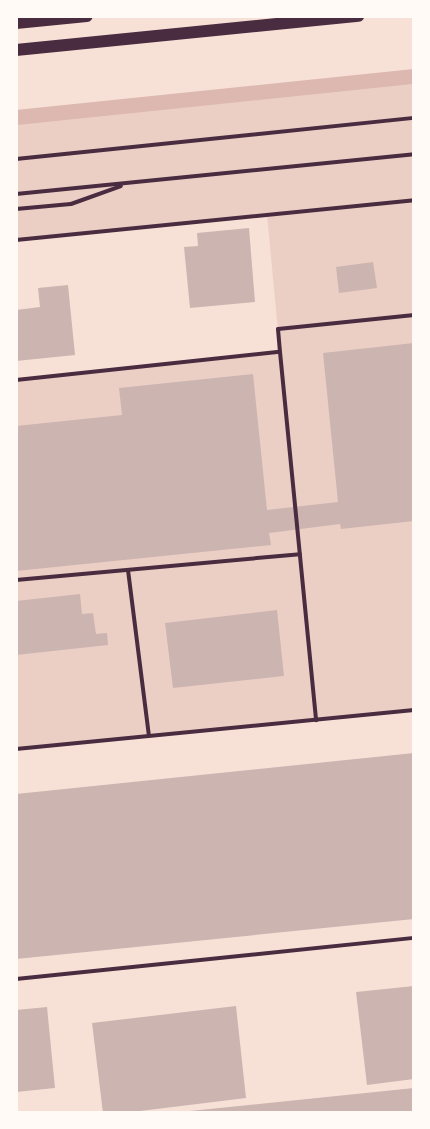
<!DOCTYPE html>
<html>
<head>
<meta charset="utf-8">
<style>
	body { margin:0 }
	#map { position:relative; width:430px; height:1129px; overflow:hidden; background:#f7e1d7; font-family:Montserrat,sans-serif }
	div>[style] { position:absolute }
	.green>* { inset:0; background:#ebcfc5 }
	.canal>* { height:15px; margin:-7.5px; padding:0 7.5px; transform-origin:7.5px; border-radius:7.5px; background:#dcb8b0 }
	.building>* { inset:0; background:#ccb4b1 }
	.service>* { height:4px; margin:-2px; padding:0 2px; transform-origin:2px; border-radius:2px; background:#4a2c40 }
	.primary>* { height:12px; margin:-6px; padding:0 6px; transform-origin:6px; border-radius:6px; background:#4a2c40 }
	span { translate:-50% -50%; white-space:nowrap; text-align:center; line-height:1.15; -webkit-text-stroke:4px #fffaf5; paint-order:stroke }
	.frame { position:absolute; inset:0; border:18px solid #fffaf5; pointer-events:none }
</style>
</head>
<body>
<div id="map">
	<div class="green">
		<i style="clip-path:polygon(414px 76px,414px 710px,16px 749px,16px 380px,280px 352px,267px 215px,16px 240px,16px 117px)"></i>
	</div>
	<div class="canal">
		<i style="left:16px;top:117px;width:400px;rotate:-5.9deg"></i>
	</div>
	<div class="building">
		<i style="clip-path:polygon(249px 228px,255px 302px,190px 308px,184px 247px,198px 246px,197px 233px)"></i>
		<i style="clip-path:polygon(373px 262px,377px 288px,339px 293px,336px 267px)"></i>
		<i style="clip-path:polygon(68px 285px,75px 355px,16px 361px,16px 310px,40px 307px,38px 288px)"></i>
		<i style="clip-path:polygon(414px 343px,414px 521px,341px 529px,340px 524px,269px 533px,271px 545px,16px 571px,16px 426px,122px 415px,119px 388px,253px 374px,267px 510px,338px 502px,323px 353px)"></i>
		<i style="clip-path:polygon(80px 594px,82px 614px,93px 613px,96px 634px,107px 633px,108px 645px,16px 655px,16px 601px)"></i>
		<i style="clip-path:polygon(277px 610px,284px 676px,173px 688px,165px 623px)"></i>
		<i style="clip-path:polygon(414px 753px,414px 919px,16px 959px,16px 794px)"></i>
		<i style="clip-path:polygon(414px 986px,414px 1079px,367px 1085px,356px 992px)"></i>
		<i style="clip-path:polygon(236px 1006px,246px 1098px,124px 1113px,103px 1113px,92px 1023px)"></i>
		<i style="clip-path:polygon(47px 1007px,55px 1088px,16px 1092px,16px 1010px)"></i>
		<i style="clip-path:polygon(414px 1088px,414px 1113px,190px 1113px,190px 1111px)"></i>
	</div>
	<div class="service">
		<i style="left:16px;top:159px;width:400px;rotate:-5.9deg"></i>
		<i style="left:16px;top:194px;width:400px;rotate:-5.7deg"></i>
		<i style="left:16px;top:209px;width:55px;rotate:-5.2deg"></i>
		<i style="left:71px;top:204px;width:53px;rotate:-19.8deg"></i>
		<i style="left:16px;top:240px;width:400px;rotate:-5.7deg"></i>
		<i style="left:280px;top:352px;width:23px;rotate:-95deg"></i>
		<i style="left:278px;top:329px;width:137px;rotate:-5.9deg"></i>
		<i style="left:16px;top:380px;width:265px;rotate:-6.1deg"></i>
		<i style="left:280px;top:352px;width:370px;rotate:84.4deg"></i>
		<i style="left:128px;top:570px;width:167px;rotate:82.8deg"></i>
		<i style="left:16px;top:580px;width:285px;rotate:-5.2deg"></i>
		<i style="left:16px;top:749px;width:400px;rotate:-5.6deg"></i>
		<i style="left:16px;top:979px;width:400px;rotate:-5.9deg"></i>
	</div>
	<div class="primary">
		<i style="left:16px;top:23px;width:71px;rotate:-5.6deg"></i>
		<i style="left:16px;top:50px;width:344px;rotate:-5.7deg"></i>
	</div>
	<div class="frame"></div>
</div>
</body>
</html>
